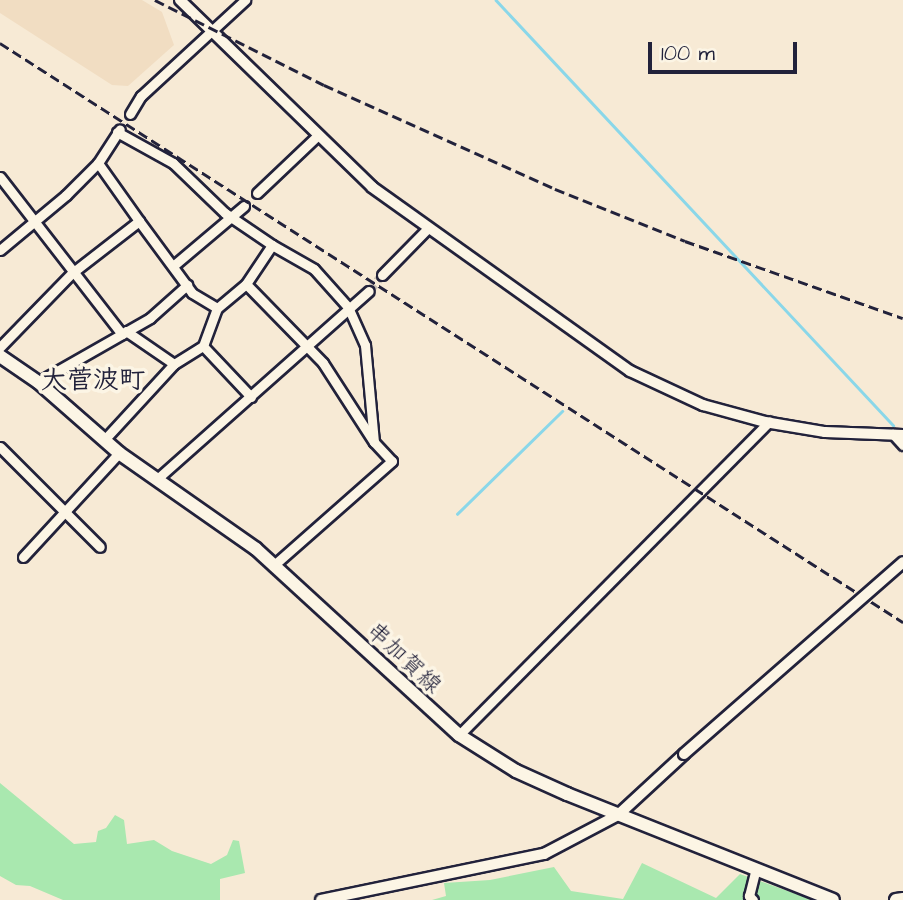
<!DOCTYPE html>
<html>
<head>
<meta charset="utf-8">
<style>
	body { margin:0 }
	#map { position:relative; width:903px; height:900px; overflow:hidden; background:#f7ead5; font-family:"Architects Daughter","Klee One",sans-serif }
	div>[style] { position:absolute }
	.built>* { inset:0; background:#f1ddc2 }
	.green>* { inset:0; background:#a9e8af }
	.stream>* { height:2.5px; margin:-1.25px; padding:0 1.25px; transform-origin:1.25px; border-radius:1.25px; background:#8ad7e9 }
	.minor-tunnel>* { height:9px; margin-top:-4.5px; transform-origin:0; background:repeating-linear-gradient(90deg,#ccc2b6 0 9px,transparent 0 13.5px) }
	.roads { filter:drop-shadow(2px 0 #22223b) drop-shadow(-2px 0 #22223b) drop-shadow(0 2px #22223b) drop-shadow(0 -2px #22223b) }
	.minor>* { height:9px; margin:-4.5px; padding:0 4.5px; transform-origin:4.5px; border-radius:4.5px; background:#fcf5e5 }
	.tertiary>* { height:10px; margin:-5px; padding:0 5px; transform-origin:5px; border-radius:5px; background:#fcf5e5 }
	.secondary>* { height:12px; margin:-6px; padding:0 6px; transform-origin:6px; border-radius:6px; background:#fcf5e5 }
	.rail>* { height:2.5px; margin-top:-1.25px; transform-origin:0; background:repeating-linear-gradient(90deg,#22223b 0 10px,transparent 0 15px) }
	.bridges { filter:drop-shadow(2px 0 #22223b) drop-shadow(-2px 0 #22223b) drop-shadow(0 2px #22223b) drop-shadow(0 -2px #22223b) }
	.tertiary-bridge>* { height:10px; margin:-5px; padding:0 5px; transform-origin:5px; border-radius:5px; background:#fcf5e5 }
	span { translate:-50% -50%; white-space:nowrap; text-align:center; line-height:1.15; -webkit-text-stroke:7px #fcf5e5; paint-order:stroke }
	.street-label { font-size:23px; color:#22223b }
	.quarter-label { font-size:26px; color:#22223b; font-weight:700 }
	.scale { position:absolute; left:648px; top:42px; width:149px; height:32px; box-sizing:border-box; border:4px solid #22223b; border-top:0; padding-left:9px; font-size:21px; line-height:24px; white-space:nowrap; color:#22223b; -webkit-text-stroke:5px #fcf5e5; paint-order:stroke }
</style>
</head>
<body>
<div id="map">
	<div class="built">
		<i style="clip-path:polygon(0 0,142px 0,162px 12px,174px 45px,128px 86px,112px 85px,0 13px)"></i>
	</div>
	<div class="green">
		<i style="clip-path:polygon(0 783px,74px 844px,96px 842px,98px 831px,106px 828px,115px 815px,124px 820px,127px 844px,154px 840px,172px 851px,211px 864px,227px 855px,233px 840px,239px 841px,245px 873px,220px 879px,220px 900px,63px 900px,30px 886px,16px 885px,0 876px)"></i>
		<i style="clip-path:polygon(642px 863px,716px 898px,740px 874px,813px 900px,432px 900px,446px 896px,444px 883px,490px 880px,554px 867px,571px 891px,623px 899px)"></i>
	</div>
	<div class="stream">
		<i style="left:496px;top:0;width:582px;rotate:46.95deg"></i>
		<i style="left:457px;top:514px;width:147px;rotate:-44.4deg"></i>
	</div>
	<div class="minor-tunnel">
		<i style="left:369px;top:291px;width:21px;rotate:-51deg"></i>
	</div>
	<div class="roads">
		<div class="minor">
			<i style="left:130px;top:114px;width:21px;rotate:-59deg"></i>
			<i style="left:141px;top:96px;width:142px;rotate:-42.7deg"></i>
			<i style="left:117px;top:132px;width:64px;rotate:29deg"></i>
			<i style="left:173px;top:163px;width:72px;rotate:43.9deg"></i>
			<i style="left:225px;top:213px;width:57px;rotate:34.2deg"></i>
			<i style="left:272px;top:245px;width:47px;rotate:123.7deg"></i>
			<i style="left:246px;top:284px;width:38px;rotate:140deg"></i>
			<i style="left:217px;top:308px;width:40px;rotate:110.2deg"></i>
			<i style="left:203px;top:346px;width:70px;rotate:46.7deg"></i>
			<i style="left:98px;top:163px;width:71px;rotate:54.7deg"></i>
			<i style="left:0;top:177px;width:199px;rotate:52.2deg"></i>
			<i style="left:257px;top:193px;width:81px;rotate:-43.5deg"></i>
			<i style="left:272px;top:245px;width:48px;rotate:29.7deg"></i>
			<i style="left:314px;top:269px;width:51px;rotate:48.2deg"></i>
			<i style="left:348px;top:307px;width:42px;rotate:65.9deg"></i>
			<i style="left:365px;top:345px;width:97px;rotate:84.7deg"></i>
			<i style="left:374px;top:442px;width:26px;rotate:47deg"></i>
			<i style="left:392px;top:461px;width:156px;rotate:138.6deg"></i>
			<i style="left:0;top:250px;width:86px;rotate:-39.8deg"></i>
			<i style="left:66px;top:195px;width:45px;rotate:-45deg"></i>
			<i style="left:98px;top:163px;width:40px;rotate:-57.1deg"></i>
			<i style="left:173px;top:266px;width:93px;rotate:-40.2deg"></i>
			<i style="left:382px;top:275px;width:66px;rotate:-45.6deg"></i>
			<i style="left:246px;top:284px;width:110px;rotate:45.7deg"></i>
			<i style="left:323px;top:363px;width:94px;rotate:57.2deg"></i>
			<i style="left:126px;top:331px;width:58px;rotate:34.5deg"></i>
			<i style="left:0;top:347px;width:103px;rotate:-45.8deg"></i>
			<i style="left:72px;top:273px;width:85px;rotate:-37.8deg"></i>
			<i style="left:139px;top:221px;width:89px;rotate:53.6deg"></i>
			<i style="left:192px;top:293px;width:29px;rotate:31deg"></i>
			<i style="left:38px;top:382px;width:129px;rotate:-29.7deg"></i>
			<i style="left:150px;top:318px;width:50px;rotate:-41.7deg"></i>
			<i style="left:893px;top:434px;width:15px;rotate:48deg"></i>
			<i style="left:104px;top:440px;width:103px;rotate:-47.4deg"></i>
			<i style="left:174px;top:364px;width:34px;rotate:-32deg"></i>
			<i style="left:0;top:447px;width:141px;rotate:45deg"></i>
			<i style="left:157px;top:479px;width:283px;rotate:-41.6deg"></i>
			<i style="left:23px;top:557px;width:142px;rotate:-47.3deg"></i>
			<i style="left:459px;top:735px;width:441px;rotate:-45.3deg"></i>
			<i style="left:753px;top:900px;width:6px;rotate:-135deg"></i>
			<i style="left:749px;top:896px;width:25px;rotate:-76deg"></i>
		</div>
		<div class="tertiary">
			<i style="left:180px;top:0;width:268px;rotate:44.2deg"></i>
			<i style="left:372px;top:187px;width:317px;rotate:35.5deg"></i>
			<i style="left:630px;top:371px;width:81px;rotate:25deg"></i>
			<i style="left:703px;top:405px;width:64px;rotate:15.3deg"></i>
			<i style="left:765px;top:422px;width:61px;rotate:9.5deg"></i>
			<i style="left:825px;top:432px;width:78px;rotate:2.2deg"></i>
			<i style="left:321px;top:900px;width:228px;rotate:-11.7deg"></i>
			<i style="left:544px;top:854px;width:84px;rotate:-27.8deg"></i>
			<i style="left:618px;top:815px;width:90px;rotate:-42.7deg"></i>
		</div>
		<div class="secondary">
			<i style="left:0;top:356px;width:46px;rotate:34.4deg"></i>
			<i style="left:38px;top:382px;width:108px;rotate:41.2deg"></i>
			<i style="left:119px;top:453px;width:167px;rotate:35deg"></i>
			<i style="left:256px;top:549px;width:275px;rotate:42.5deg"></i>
			<i style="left:459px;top:735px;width:67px;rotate:32.3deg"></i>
			<i style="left:516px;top:771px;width:56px;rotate:24.3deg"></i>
			<i style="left:567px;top:794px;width:286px;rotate:21.7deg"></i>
			<i style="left:896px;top:900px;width:7px;rotate:-8deg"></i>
		</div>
	</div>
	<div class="rail">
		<i style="left:155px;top:0;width:189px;rotate:26.7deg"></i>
		<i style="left:324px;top:85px;width:253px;rotate:24.2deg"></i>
		<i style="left:555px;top:189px;width:140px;rotate:21.8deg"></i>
		<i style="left:685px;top:241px;width:231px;rotate:19.5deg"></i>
		<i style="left:0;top:43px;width:1073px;rotate:32.67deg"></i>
	</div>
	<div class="bridges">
		<div class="tertiary-bridge">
			<i style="left:684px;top:754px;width:291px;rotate:-41.2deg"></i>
		</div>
	</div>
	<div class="street-label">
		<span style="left:404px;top:658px;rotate:43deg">串加賀線</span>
	</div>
	<div class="quarter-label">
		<span style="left:93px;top:381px">大菅波町</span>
	</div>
	<div class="scale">100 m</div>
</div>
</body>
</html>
